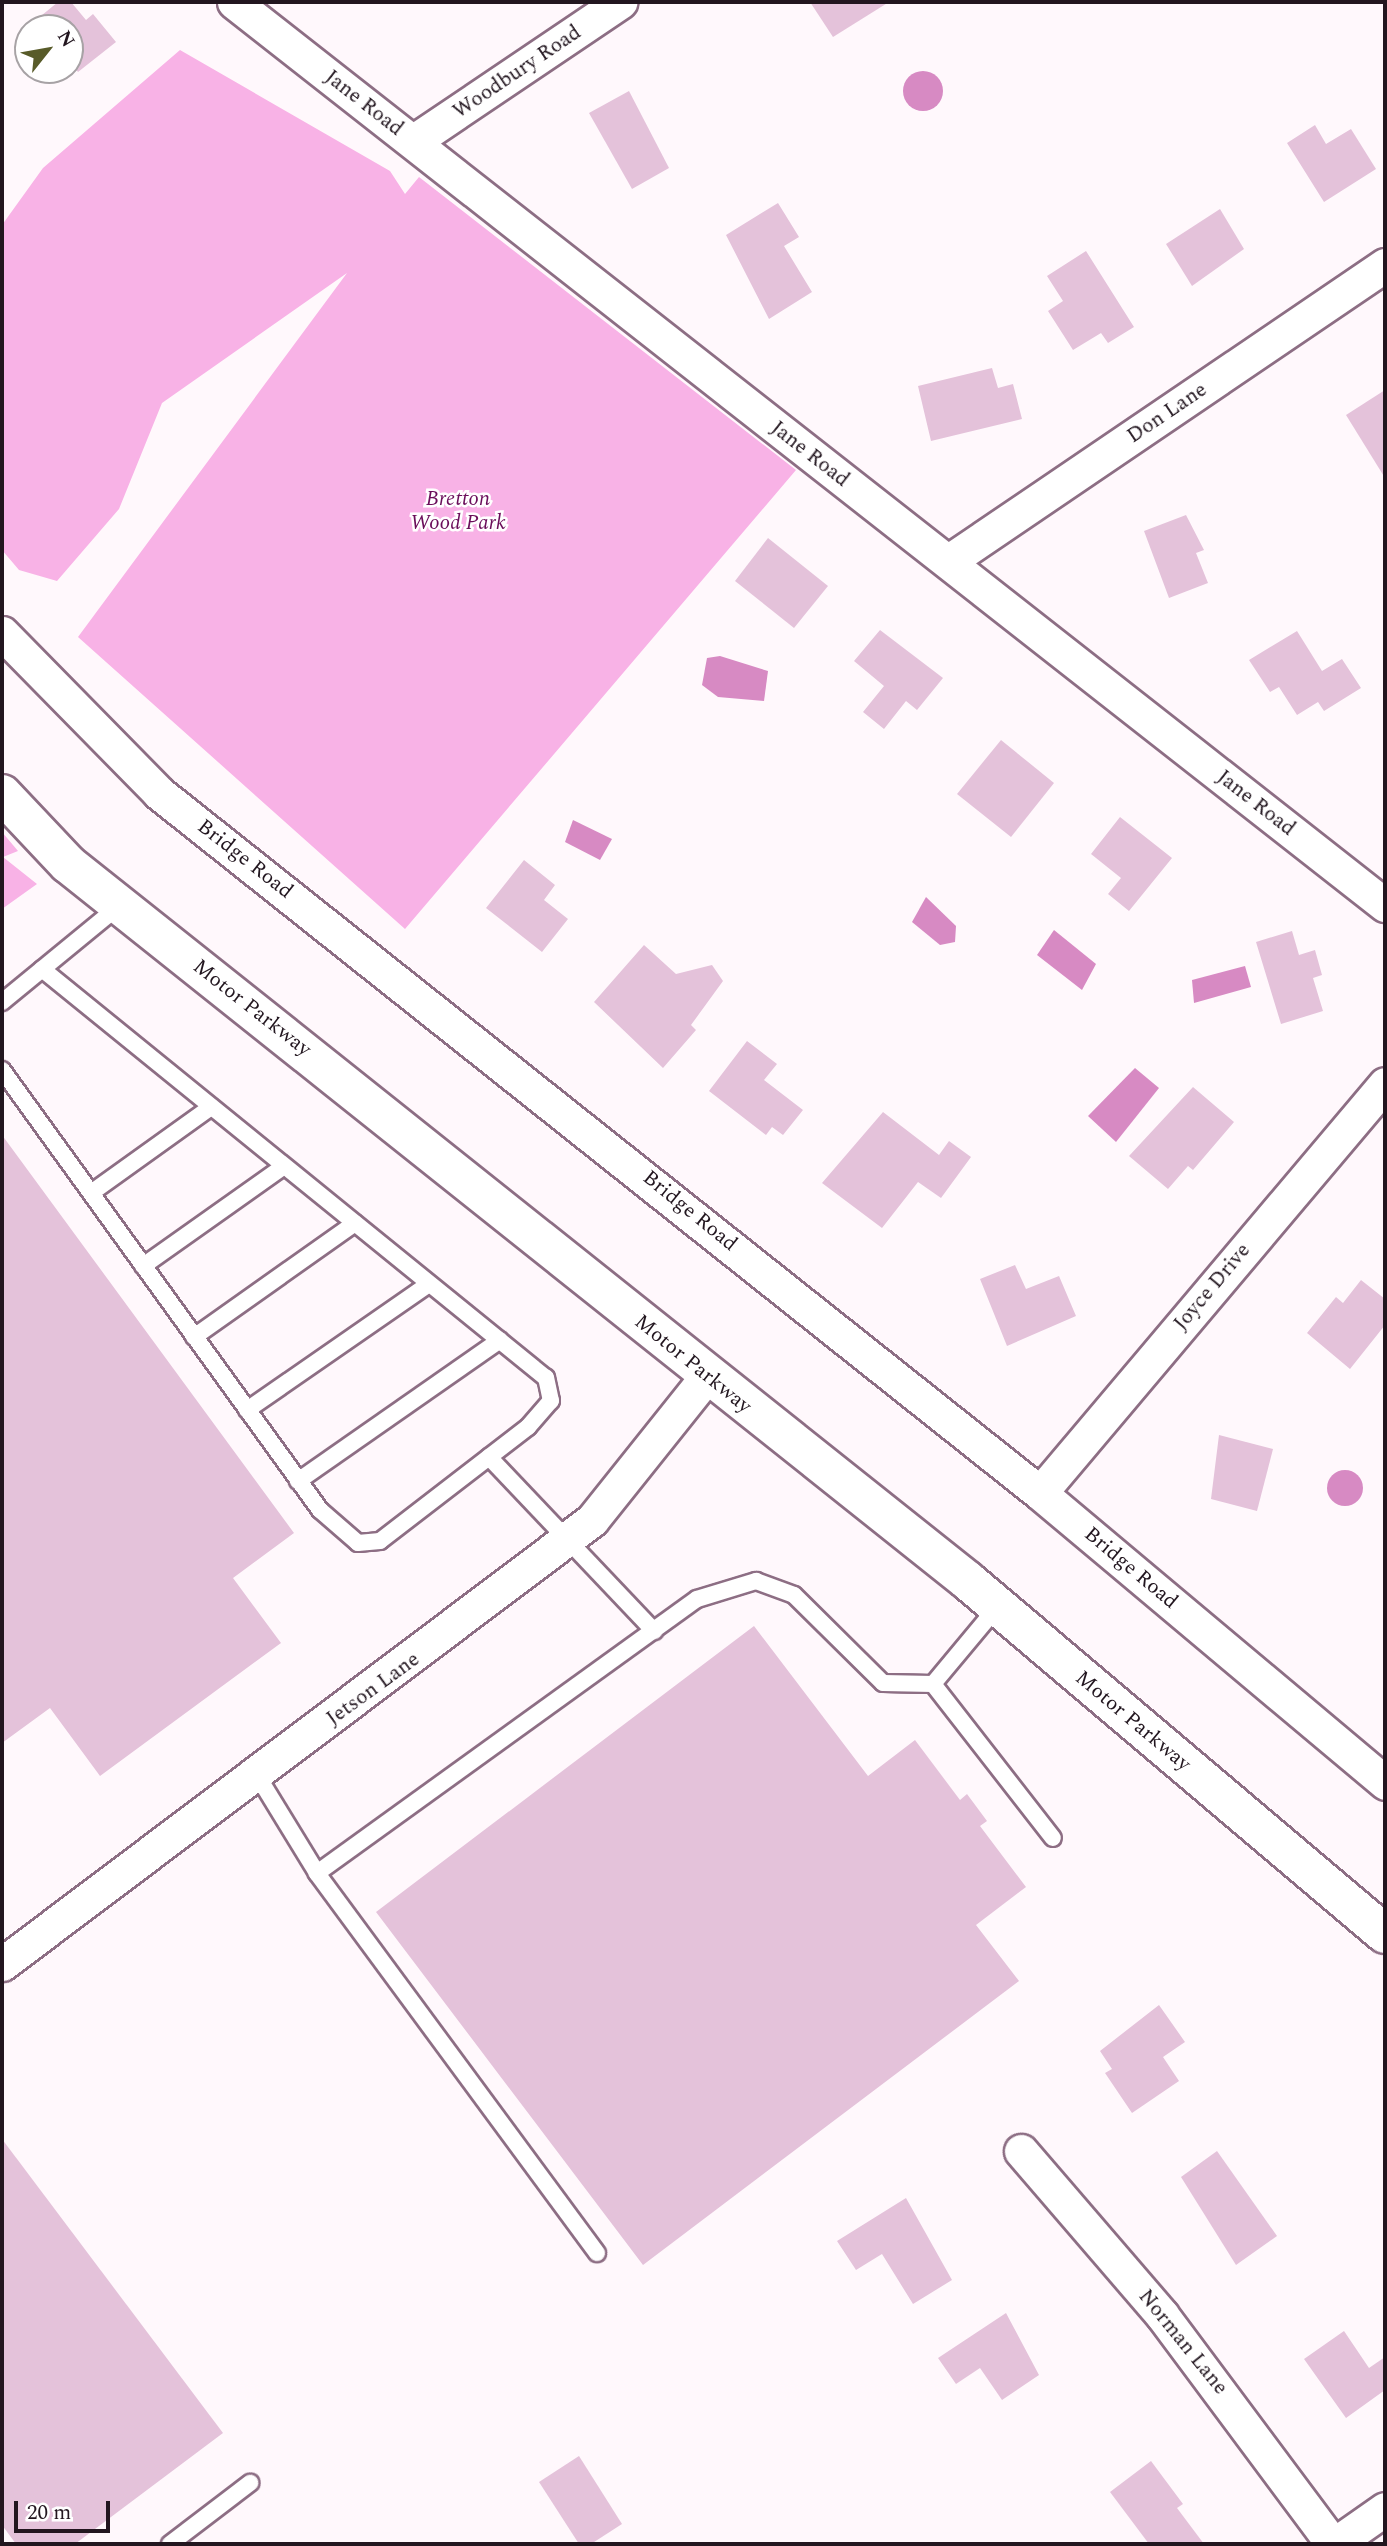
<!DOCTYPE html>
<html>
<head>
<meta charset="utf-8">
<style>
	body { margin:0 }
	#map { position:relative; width:1387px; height:2546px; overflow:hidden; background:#fff8fc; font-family:Spectral,serif }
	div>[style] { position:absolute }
	.green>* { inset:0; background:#f8b2e6 }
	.water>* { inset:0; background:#d78ac3 }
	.round { border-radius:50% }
	.building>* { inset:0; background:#e4c2da }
	.roads { filter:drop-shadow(2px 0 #8d6e84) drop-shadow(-2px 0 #8d6e84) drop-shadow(0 2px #8d6e84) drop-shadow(0 -2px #8d6e84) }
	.service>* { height:16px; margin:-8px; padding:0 8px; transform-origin:8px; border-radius:8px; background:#fff }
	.minor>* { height:33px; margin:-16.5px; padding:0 16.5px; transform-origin:16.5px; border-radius:16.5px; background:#fff }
	.secondary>* { height:38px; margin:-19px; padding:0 19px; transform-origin:19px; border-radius:19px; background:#fff }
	span { translate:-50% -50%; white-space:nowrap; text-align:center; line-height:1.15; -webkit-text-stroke:5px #fff; paint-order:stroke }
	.street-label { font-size:21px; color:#22161f }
	.park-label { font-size:21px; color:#6a0d5a; font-style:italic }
	.frame { position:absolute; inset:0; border:4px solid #22161f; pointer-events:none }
	.north { position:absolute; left:14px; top:14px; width:70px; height:70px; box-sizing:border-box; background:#fff; border:2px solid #a7a2a5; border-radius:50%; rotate:59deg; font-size:19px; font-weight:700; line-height:28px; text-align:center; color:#22161f }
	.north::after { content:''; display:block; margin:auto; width:24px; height:32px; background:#585b29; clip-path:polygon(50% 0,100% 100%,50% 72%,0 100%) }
	.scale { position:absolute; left:14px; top:2501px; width:96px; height:32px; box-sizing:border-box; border:4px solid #22161f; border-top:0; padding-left:9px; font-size:21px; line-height:24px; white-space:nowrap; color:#22161f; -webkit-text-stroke:5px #fff; paint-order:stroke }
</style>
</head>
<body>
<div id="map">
	<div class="green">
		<i style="clip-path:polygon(180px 50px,390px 171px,405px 194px,419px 177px,796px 470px,405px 929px,78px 637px,347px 273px,162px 403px,119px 509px,57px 581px,19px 570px,2px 550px,2px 225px,43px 168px)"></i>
		<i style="clip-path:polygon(2px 832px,18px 851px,3px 857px,37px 884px,2px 909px)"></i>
	</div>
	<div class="water">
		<i class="round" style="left:903px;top:71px;width:40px;height:40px"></i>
		<i style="clip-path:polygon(720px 656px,768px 671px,764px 701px,718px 697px,702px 685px,707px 658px)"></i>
		<i style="clip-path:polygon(573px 820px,612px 839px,600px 860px,565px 842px)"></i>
		<i style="clip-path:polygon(926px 897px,956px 926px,955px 942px,940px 945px,912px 922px)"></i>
		<i style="clip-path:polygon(1054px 930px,1096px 964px,1082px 990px,1037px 955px)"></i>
		<i style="clip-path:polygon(1245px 966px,1251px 987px,1194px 1003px,1192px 980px)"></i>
		<i style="clip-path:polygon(1135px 1068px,1159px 1088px,1116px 1142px,1088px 1116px)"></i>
		<i class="round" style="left:1327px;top:1470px;width:36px;height:36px"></i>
	</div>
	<div class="building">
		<i style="clip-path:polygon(58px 2px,71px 2px,86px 20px,93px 14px,116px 42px,78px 72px,70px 62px,70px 28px,42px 28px,36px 20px)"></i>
		<i style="clip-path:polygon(810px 2px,889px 2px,833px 37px)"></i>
		<i style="clip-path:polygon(629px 91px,669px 168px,632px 189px,589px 113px)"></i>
		<i style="clip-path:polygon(1315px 125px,1326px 144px,1351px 129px,1376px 169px,1324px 202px,1287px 143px)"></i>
		<i style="clip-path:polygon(778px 203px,799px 237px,784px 246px,812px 292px,769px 319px,726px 235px)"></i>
		<i style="clip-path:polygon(1220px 209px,1244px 249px,1192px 286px,1166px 244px)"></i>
		<i style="clip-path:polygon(1086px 251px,1134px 327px,1108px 343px,1101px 333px,1073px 350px,1048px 311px,1063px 301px,1047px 276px)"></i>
		<i style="clip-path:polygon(992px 368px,998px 388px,1013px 384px,1022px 419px,931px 441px,918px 386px)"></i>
		<i style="clip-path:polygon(1385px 390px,1385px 478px,1346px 415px)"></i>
		<i style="clip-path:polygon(1186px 515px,1204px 550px,1196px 553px,1208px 583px,1169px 598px,1144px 531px)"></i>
		<i style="clip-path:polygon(768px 538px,828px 586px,794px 628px,735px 581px)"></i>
		<i style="clip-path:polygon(880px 630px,943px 678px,917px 710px,906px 701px,884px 729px,863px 712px,884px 686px,854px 661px)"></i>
		<i style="clip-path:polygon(1297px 631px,1322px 671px,1342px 659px,1361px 688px,1324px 711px,1318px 702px,1297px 715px,1279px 687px,1270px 692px,1249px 660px)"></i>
		<i style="clip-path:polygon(1001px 740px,1054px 783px,1011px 837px,957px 794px)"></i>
		<i style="clip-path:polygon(1120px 817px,1172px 858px,1129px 911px,1108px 894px,1121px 878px,1091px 854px)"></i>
		<i style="clip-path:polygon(524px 860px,555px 885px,544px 900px,568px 919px,542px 952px,486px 908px)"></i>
		<i style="clip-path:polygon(1292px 931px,1299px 955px,1315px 950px,1322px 975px,1313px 978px,1323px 1011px,1281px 1024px,1256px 942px)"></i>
		<i style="clip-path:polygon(644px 945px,676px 974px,712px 965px,723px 981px,691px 1025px,696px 1030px,663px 1068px,594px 1002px)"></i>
		<i style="clip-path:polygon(747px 1041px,777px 1064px,764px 1080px,803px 1110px,783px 1135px,772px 1127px,766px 1135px,709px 1091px)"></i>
		<i style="clip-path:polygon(1193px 1087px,1234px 1122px,1193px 1170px,1188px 1166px,1168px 1189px,1129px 1156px)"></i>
		<i style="clip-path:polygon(883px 1112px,939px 1155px,949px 1141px,971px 1157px,941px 1198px,918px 1182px,882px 1228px,822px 1183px)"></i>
		<i style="clip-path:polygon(2px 1135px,294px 1533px,233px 1578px,281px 1643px,100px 1776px,50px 1708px,2px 1743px)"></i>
		<i style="clip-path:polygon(1015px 1265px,1026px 1289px,1059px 1276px,1076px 1316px,1007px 1346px,980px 1279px)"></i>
		<i style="clip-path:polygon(1361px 1280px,1385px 1299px,1385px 1325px,1350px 1369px,1307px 1333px,1336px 1297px,1343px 1303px)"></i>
		<i style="clip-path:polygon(1219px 1435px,1273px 1449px,1257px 1511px,1211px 1499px)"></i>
		<i style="clip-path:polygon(754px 1626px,868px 1776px,915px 1740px,960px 1800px,967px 1794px,987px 1821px,980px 1826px,1026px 1887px,976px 1925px,1019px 1981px,643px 2265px,376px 1912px)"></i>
		<i style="clip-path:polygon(1159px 2005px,1185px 2042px,1163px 2057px,1179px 2081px,1132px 2113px,1105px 2073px,1112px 2069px,1100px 2051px)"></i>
		<i style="clip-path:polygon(2px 2139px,223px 2433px,75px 2544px,16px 2544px,2px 2525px)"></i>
		<i style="clip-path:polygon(1217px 2151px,1277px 2236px,1236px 2265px,1181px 2177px)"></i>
		<i style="clip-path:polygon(906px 2198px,952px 2280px,913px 2304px,882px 2254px,856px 2270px,837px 2241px)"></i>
		<i style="clip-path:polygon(1006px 2313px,1039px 2375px,1002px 2400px,980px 2368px,956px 2384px,938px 2358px)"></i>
		<i style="clip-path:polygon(1344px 2331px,1369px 2368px,1385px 2357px,1385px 2390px,1346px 2418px,1304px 2359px)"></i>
		<i style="clip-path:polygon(579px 2456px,622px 2524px,591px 2544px,579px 2544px,539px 2482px)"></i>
		<i style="clip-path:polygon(1151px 2461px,1183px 2504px,1177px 2508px,1204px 2544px,1149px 2544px,1110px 2492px)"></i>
	</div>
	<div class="roads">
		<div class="service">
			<i style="left:2px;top:1002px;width:153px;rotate:-39.4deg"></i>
			<i style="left:2px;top:1070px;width:543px;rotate:54.14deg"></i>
			<i style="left:320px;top:1510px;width:50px;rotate:41deg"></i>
			<i style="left:358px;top:1543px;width:22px;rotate:-5deg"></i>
			<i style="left:380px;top:1541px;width:187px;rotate:-37.6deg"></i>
			<i style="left:528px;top:1427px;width:35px;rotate:-49deg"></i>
			<i style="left:551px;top:1401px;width:24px;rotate:-102deg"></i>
			<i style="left:546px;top:1378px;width:649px;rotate:-140.94deg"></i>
			<i style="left:91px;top:1193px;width:148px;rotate:-35.6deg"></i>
			<i style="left:143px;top:1266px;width:173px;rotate:-35.3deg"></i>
			<i style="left:194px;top:1337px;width:197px;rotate:-35.3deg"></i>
			<i style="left:247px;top:1410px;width:221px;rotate:-34.7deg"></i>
			<i style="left:489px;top:1457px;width:240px;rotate:46.5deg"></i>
			<i style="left:298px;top:1481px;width:246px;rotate:-34.9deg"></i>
			<i style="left:933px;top:1684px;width:195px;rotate:52.1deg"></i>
			<i style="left:933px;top:1684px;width:102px;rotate:-50.2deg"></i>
			<i style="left:257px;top:1775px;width:115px;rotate:58.5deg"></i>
			<i style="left:597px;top:2253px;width:472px;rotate:-126.4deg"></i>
			<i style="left:317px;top:1873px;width:468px;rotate:-35.8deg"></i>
			<i style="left:697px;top:1599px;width:62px;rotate:-17deg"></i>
			<i style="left:756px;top:1581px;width:40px;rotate:20.2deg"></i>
			<i style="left:794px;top:1595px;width:125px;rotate:44.7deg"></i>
			<i style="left:883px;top:1683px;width:50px;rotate:1.1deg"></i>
			<i style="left:170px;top:2544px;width:101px;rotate:-37.3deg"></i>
		</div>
		<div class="minor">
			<i style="left:234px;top:2px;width:1463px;rotate:38.12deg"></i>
			<i style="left:414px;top:141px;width:249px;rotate:-34deg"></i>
			<i style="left:949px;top:561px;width:527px;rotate:-34.17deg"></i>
			<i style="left:2px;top:633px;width:224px;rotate:45.5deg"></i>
			<i style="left:159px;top:793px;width:1125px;rotate:38.47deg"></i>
			<i style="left:1040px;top:1493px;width:451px;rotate:40deg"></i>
			<i style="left:1040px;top:1493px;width:535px;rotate:-49.85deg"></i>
			<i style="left:2px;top:1964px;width:738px;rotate:-36.96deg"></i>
			<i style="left:592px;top:1520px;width:184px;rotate:-51.4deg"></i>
			<i style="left:1021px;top:2151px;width:216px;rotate:49.3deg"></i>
			<i style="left:1162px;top:2315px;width:286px;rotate:53.3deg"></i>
			<i style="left:1335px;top:2544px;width:61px;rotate:-35deg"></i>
		</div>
		<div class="secondary">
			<i style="left:2px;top:794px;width:96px;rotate:46.7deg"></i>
			<i style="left:68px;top:864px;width:1151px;rotate:38.54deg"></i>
			<i style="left:968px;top:1581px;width:546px;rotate:40.25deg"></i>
		</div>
	</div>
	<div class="street-label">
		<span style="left:517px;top:72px;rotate:-34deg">Woodbury Road</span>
		<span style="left:364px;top:103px;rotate:38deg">Jane Road</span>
		<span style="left:1167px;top:413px;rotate:-34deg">Don Lane</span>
		<span style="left:810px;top:454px;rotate:38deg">Jane Road</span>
		<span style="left:1256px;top:803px;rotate:38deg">Jane Road</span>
		<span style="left:245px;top:859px;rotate:38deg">Bridge Road</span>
		<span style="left:252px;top:1008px;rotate:38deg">Motor Parkway</span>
		<span style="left:690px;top:1211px;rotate:39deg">Bridge Road</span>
		<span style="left:1212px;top:1287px;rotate:-50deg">Joyce Drive</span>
		<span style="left:693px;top:1364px;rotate:39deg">Motor Parkway</span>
		<span style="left:1131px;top:1568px;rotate:40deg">Bridge Road</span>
		<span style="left:373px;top:1689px;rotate:-36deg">Jetson Lane</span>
		<span style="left:1133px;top:1721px;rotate:40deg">Motor Parkway</span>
		<span style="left:1183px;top:2342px;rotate:51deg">Norman Lane</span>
	</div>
	<div class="park-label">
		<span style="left:458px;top:511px">Bretton<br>Wood Park</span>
	</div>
	<div class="frame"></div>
	<div class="north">N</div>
	<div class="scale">20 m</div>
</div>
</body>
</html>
